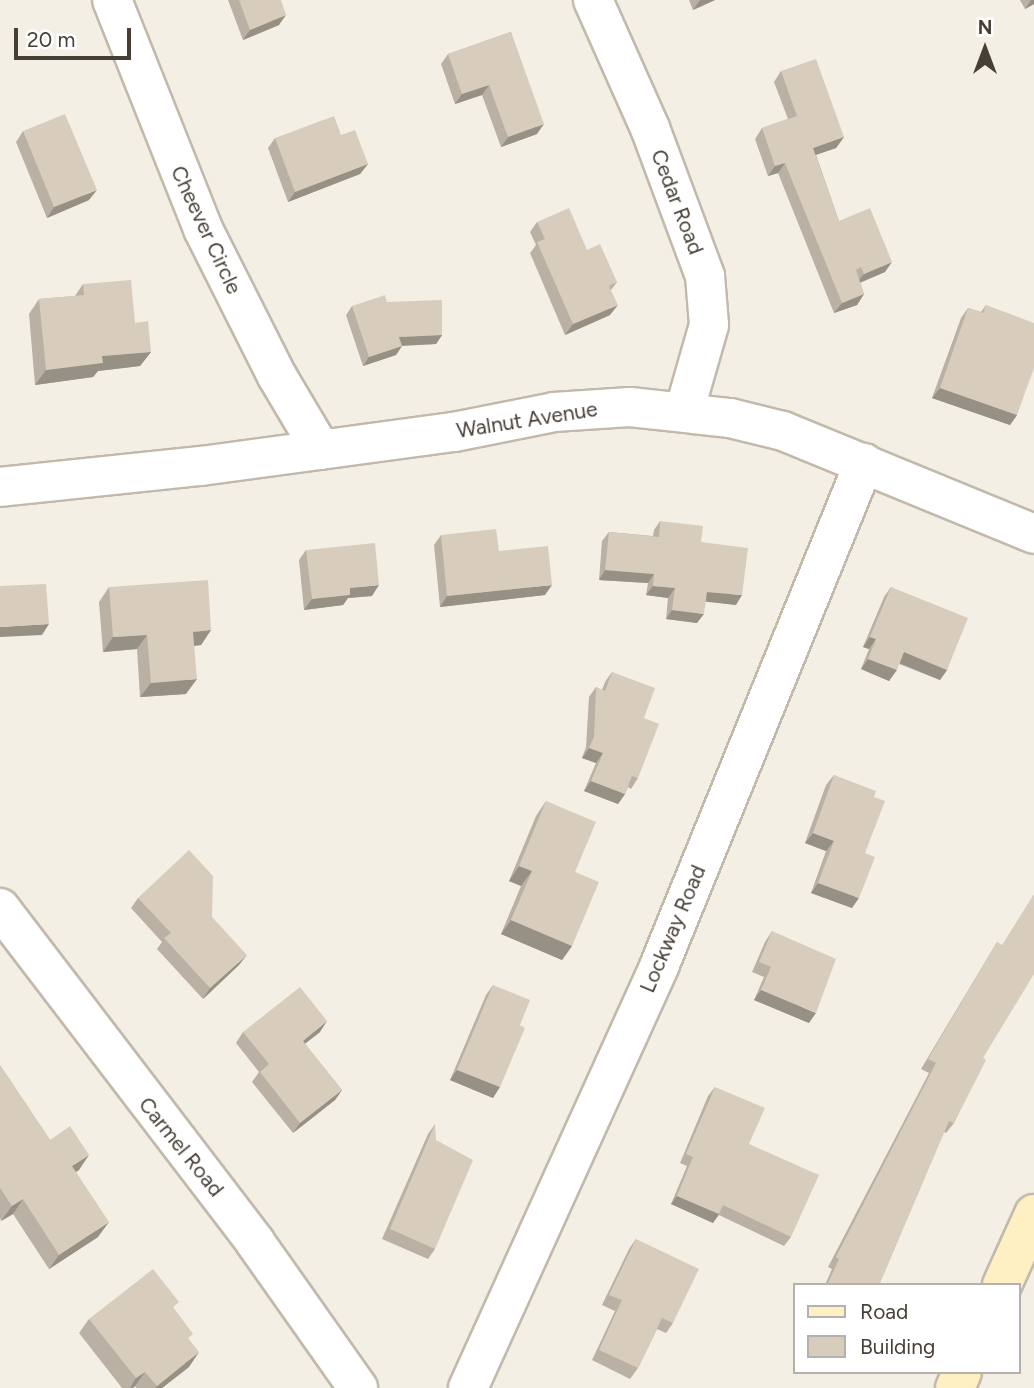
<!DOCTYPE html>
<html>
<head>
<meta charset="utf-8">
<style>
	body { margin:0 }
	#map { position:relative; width:1034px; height:1388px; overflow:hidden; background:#f3efe5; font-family:Figtree,sans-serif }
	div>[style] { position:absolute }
	.roads { filter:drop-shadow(2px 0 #c2b9ab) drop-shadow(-2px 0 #c2b9ab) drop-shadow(0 2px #c2b9ab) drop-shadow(0 -2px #c2b9ab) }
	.minor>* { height:38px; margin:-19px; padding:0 19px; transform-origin:19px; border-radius:19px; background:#fff }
	.secondary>* { height:38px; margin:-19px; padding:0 19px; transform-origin:19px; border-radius:19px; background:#fff0c4 }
	.wall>* { inset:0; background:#bab0a3 }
	.shaded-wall>* { inset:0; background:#979084 }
	.building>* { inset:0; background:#d8cdbd }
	span { translate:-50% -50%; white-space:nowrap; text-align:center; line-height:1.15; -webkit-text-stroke:5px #fff; paint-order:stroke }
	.street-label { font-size:21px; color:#463f35 }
	.legend { position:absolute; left:793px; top:1283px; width:228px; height:91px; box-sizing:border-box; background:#fff; border:2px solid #b5b2ae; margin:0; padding:9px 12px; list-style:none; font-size:21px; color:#463f35 }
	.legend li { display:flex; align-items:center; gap:14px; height:35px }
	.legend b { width:35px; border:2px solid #b5b2ae }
	.north { position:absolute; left:950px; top:14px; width:70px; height:70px; -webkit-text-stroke:5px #fff; paint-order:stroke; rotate:0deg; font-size:19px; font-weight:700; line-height:28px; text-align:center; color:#463f35 }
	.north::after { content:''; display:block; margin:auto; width:24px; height:32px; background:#463f35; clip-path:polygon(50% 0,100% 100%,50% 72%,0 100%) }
	.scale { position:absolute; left:14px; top:28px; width:117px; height:32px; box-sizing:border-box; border:4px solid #463f35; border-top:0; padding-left:9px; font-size:21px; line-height:24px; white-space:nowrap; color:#463f35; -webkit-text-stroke:5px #fff; paint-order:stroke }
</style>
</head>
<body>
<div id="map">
	<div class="roads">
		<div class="minor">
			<i style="left:112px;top:0;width:246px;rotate:68.3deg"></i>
			<i style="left:203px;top:229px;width:165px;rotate:63.3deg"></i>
			<i style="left:277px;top:376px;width:86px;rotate:59.3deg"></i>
			<i style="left:593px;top:0;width:140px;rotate:66deg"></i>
			<i style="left:650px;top:128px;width:158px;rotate:69.6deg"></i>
			<i style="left:705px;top:276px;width:49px;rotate:85.3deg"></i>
			<i style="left:709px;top:325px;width:91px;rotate:106deg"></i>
			<i style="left:0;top:487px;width:202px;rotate:-6deg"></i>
			<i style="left:201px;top:466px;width:255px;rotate:-7.7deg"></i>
			<i style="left:454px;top:432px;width:102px;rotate:-11.3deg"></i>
			<i style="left:554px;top:412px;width:76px;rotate:-3.8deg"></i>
			<i style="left:630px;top:407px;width:101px;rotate:6.3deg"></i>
			<i style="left:730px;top:418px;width:55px;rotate:13.8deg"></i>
			<i style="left:783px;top:431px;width:271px;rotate:22.3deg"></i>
			<i style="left:0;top:908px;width:420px;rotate:52.6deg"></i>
			<i style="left:255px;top:1242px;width:179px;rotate:54.8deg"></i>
			<i style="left:468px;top:1388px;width:465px;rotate:-65.6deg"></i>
			<i style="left:660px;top:964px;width:541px;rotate:-67.84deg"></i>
		</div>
		<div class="secondary">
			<i style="left:1002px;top:1285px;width:78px;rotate:-65.7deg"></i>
			<i style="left:955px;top:1388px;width:17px;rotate:-66deg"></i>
		</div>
	</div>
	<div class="wall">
		<i style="clip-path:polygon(228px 0,281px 0,279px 25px,243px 40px)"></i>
		<i style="clip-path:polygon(689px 0,715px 0,693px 10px)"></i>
		<i style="clip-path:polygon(1020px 0,1034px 0,1034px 4px,1025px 9px)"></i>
		<i style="clip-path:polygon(511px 32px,537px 134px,501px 147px,482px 95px,455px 104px,441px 64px,448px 54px)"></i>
		<i style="clip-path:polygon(781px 71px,844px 137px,836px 148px,816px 155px,839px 221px,885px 272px,860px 283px,864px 294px,857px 305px,834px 313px,778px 173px,768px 176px,755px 139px,762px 128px,788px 119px,774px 82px)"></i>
		<i style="clip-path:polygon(23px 131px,89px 200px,47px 218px,16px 142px)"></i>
		<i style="clip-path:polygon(341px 135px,368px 164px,360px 174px,288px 202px,268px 148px,275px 138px)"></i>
		<i style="clip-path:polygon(537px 222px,587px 250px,617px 282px,611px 290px,610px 315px,565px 335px,530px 253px,536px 245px,530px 232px)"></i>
		<i style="clip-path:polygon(83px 284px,135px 323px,151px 352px,140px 366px,98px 371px,93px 377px,35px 385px,29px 314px,39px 299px,75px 296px)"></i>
		<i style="clip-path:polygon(387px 302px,442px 335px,436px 344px,402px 346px,396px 355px,363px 366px,346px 315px,352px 306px)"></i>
		<i style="clip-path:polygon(986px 305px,1017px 415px,1010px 425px,932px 398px,961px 318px,968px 308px,981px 312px)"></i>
		<i style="clip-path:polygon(660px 521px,701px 542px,736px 605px,705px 601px,697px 623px,666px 619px,668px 598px,646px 595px,648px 583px,599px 580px,602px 541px,609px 532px,653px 536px,654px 530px)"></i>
		<i style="clip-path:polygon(441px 535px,499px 551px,545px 595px,440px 607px,434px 545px)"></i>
		<i style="clip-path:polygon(306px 550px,372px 596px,348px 598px,343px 605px,304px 610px,299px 560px)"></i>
		<i style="clip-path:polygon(109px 587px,211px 630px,201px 645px,194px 646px,186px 694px,140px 697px,137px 649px,103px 652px,99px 602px)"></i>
		<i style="clip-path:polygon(891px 587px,947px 670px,940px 680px,899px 664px,889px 681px,861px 669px,869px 649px,863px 647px,884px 597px)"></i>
		<i style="clip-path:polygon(612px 672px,644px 718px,638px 778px,631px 789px,628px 787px,625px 794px,618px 804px,584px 791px,596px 763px,582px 758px,586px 747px,589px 697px,596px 687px,602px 690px,605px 682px)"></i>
		<i style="clip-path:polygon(834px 775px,874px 797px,865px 853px,852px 908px,811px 893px,826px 851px,805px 843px,826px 785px)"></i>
		<i style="clip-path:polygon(546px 801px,575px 872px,572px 946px,562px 960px,501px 934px,521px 886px,509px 881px,536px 816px)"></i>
		<i style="clip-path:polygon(138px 898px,212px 917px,239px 965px,203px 999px,157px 949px,162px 942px,131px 908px)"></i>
		<i style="clip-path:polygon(772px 931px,809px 1023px,754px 1000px,764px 977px,752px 972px,765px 942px)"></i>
		<i style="clip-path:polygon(997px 942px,983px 1058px,954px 1123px,946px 1133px,944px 1132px,879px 1285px,825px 1285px,832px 1269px,828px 1267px,929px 1073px,921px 1069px)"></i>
		<i style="clip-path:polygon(493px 985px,520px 1025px,493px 1098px,450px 1080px,486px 995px)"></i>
		<i style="clip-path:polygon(243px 1032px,320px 1032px,305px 1044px,342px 1090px,335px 1100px,293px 1133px,252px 1082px,259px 1072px,236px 1043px)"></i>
		<i style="clip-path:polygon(0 1065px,50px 1140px,79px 1170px,76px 1172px,98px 1237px,49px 1269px,13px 1214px,1px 1221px,0 1218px)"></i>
		<i style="clip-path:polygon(715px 1087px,749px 1144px,791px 1237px,784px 1246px,719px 1215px,713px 1223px,671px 1204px,687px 1166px,680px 1163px,708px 1096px)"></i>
		<i style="clip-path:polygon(435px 1124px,435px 1249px,428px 1259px,382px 1239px,428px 1134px)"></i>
		<i style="clip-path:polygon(636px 1239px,673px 1323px,666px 1333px,657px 1329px,638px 1368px,630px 1379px,592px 1360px,615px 1311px,602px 1305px,629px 1249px)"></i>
		<i style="clip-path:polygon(174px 1309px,189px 1340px,189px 1367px,162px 1388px,136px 1388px,135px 1386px,133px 1388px,122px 1388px,79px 1333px,89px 1319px)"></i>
	</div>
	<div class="shaded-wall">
		<i style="clip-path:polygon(700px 0,715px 0,693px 10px)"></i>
		<i style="clip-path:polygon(1031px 0,1034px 0,1034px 4px,1025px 9px)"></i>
		<i style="clip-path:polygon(286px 15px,279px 25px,243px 40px,250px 30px)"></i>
		<i style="clip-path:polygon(489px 85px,482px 95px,455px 104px,462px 94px)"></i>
		<i style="clip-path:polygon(544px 124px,537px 134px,501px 147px,508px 137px)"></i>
		<i style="clip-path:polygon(844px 137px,836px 148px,806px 158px,813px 148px)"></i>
		<i style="clip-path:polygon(785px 163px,778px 173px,768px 176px,775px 166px)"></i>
		<i style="clip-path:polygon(368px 164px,360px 174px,288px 202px,295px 192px)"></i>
		<i style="clip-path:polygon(97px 190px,89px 200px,47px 218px,54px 207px)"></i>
		<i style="clip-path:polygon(892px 262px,885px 272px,856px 284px,864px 274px)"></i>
		<i style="clip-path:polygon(864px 294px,857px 305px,834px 313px,842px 303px)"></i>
		<i style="clip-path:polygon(618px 305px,610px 315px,565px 335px,573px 324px)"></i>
		<i style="clip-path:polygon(442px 335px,436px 344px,393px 346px,399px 337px)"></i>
		<i style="clip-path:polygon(402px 346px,396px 355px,363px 366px,369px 357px)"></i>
		<i style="clip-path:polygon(151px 352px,140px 366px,98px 371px,93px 377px,35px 385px,46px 370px,102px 356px)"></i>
		<i style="clip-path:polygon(940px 388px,1017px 415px,1010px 425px,932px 398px)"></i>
		<i style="clip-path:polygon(605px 570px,654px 574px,648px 583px,599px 580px)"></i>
		<i style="clip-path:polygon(379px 585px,372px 596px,348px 598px,343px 605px,304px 610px,312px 599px,350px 588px)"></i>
		<i style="clip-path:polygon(552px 585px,545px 595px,440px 607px,447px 596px)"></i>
		<i style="clip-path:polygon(653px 586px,675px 588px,668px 598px,646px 595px)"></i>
		<i style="clip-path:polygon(707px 592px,742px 595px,736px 605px,700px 601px)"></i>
		<i style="clip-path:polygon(672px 610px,704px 614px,697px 623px,666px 619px)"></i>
		<i style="clip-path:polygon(49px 624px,42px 635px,0 637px,0 627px)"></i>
		<i style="clip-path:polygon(211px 630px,201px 645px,183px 647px,193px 632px)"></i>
		<i style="clip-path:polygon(147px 635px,137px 649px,103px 652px,113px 637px)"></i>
		<i style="clip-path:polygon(870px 637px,876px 639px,869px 649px,863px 647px)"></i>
		<i style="clip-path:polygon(904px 652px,947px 670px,940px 680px,897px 662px)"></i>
		<i style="clip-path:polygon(868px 659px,897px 670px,889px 681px,861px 669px)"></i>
		<i style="clip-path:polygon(197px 679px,186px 694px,140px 697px,151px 683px)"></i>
		<i style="clip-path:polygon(589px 748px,603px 753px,596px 763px,582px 758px)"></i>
		<i style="clip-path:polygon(591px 781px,625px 794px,618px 804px,584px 791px)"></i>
		<i style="clip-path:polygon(813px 833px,834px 841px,826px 851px,805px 843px)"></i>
		<i style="clip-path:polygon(519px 866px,532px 871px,521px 886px,509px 881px)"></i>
		<i style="clip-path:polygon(818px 883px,859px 898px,852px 908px,811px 893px)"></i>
		<i style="clip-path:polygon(511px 920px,572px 946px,562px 960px,501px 934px)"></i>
		<i style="clip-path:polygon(247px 955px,239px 965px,203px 999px,210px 988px)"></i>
		<i style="clip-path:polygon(761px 990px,816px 1013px,809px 1023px,754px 1000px)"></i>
		<i style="clip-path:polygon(327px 1021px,320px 1032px,295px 1051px,303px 1041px)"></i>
		<i style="clip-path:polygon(457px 1070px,500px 1087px,493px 1098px,450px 1080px)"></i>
		<i style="clip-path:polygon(342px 1090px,335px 1100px,293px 1133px,300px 1123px)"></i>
		<i style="clip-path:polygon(89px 1155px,79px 1170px,62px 1181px,72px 1166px)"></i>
		<i style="clip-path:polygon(677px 1196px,719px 1214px,713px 1223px,671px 1204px)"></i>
		<i style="clip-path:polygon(23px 1199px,13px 1214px,1px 1221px,12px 1206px)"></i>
		<i style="clip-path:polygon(109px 1222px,98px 1237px,49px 1269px,59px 1255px)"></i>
		<i style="clip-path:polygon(199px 1352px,189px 1367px,162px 1388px,155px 1388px)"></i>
		<i style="clip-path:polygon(145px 1372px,135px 1386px,133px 1388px,130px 1388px,136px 1378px)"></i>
	</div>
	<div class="building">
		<i style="clip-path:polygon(239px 0,281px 0,286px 15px,250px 30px)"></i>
		<i style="clip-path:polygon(511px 32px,544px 124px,508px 137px,489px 85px,462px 94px,448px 54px)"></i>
		<i style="clip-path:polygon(816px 59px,844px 137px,813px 148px,839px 221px,870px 208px,892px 262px,864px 274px,861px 267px,856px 270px,864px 294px,842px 303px,785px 163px,775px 166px,762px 128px,797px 116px,781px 71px)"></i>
		<i style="clip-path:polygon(65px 114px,97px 190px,54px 207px,23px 131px)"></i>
		<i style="clip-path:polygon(334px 116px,341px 135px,355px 130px,368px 164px,295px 192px,275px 138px)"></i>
		<i style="clip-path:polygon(569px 208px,587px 250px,600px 244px,617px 282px,609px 286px,618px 305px,573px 324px,537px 242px,545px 239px,537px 222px)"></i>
		<i style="clip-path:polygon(131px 280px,135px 323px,148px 321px,151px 352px,102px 356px,103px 363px,46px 370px,39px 299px,84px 295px,83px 284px)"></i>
		<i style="clip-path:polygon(385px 295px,387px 302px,442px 300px,442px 335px,399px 337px,402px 346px,369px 357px,352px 306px)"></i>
		<i style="clip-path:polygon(986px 305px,1034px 323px,1034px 368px,1017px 415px,940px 388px,968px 308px,983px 313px)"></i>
		<i style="clip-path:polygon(660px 521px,703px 526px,701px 542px,748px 548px,742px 595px,707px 592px,704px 614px,672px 610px,675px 588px,653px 586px,654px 574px,605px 570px,609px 532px,659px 537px)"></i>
		<i style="clip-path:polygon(496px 529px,499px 551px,548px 546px,552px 585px,447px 596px,441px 535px)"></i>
		<i style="clip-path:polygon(375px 543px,379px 585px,350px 588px,350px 595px,312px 599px,306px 550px)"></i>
		<i style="clip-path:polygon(208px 580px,211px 630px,193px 632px,197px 679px,151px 683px,147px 635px,113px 637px,109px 587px)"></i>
		<i style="clip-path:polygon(46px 584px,49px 624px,0 627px,0 586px)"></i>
		<i style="clip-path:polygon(891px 587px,968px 618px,947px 670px,904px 652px,897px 670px,868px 659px,876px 639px,870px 637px)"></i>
		<i style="clip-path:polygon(612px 672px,655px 688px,644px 718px,659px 724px,638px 778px,632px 776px,625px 794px,591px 781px,603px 753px,589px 748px,594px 737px,596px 687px,605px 691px)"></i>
		<i style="clip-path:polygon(834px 775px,876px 791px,874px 797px,885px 801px,865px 853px,875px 857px,859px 898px,818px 883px,834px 841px,813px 833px)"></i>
		<i style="clip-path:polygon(546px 801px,596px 822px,575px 872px,599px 882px,572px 946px,511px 920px,532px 871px,519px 866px)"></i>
		<i style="clip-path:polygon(189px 850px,213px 876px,212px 917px,247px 955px,210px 988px,164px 938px,171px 933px,138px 898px)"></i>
		<i style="clip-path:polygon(1034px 894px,1034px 974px,983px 1058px,986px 1060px,954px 1123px,949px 1121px,879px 1285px,827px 1285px,839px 1259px,836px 1257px,936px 1063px,928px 1059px,997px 942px,1002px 945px)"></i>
		<i style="clip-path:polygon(772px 931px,836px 959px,816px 1013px,761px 990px,771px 967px,759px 962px)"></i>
		<i style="clip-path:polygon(493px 985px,530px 1000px,520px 1025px,525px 1028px,500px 1087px,457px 1070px)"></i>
		<i style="clip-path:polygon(300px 987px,327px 1021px,303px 1041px,342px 1090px,300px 1123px,260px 1072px,269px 1064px,243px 1032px)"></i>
		<i style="clip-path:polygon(0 1065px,50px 1140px,70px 1126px,89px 1155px,72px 1166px,109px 1222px,59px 1255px,23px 1199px,12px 1206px,0 1188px)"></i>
		<i style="clip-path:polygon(715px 1087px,765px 1108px,749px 1144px,819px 1175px,791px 1237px,723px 1205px,719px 1214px,677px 1196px,693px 1157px,686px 1154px)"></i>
		<i style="clip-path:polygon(435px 1124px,436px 1140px,473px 1160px,435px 1249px,390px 1229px)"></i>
		<i style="clip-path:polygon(636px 1239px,699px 1269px,673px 1323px,662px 1318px,638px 1368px,599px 1350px,622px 1300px,609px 1295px)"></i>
		<i style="clip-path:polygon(153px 1269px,179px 1302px,173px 1307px,193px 1334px,188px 1338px,199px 1352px,157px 1386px,145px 1372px,136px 1378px,89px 1319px)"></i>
	</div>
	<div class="street-label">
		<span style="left:677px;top:202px;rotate:69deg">Cedar Road</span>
		<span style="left:206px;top:230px;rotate:65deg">Cheever Circle</span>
		<span style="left:527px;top:420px;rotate:-9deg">Walnut Avenue</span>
		<span style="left:673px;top:929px;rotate:-67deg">Lockway Road</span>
		<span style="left:181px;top:1147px;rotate:51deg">Carmel Road</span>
	</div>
	<ul class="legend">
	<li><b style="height:9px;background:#fff0c4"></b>Road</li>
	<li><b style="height:19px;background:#d8cdbd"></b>Building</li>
	</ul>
	<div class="north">N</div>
	<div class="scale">20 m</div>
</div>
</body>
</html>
